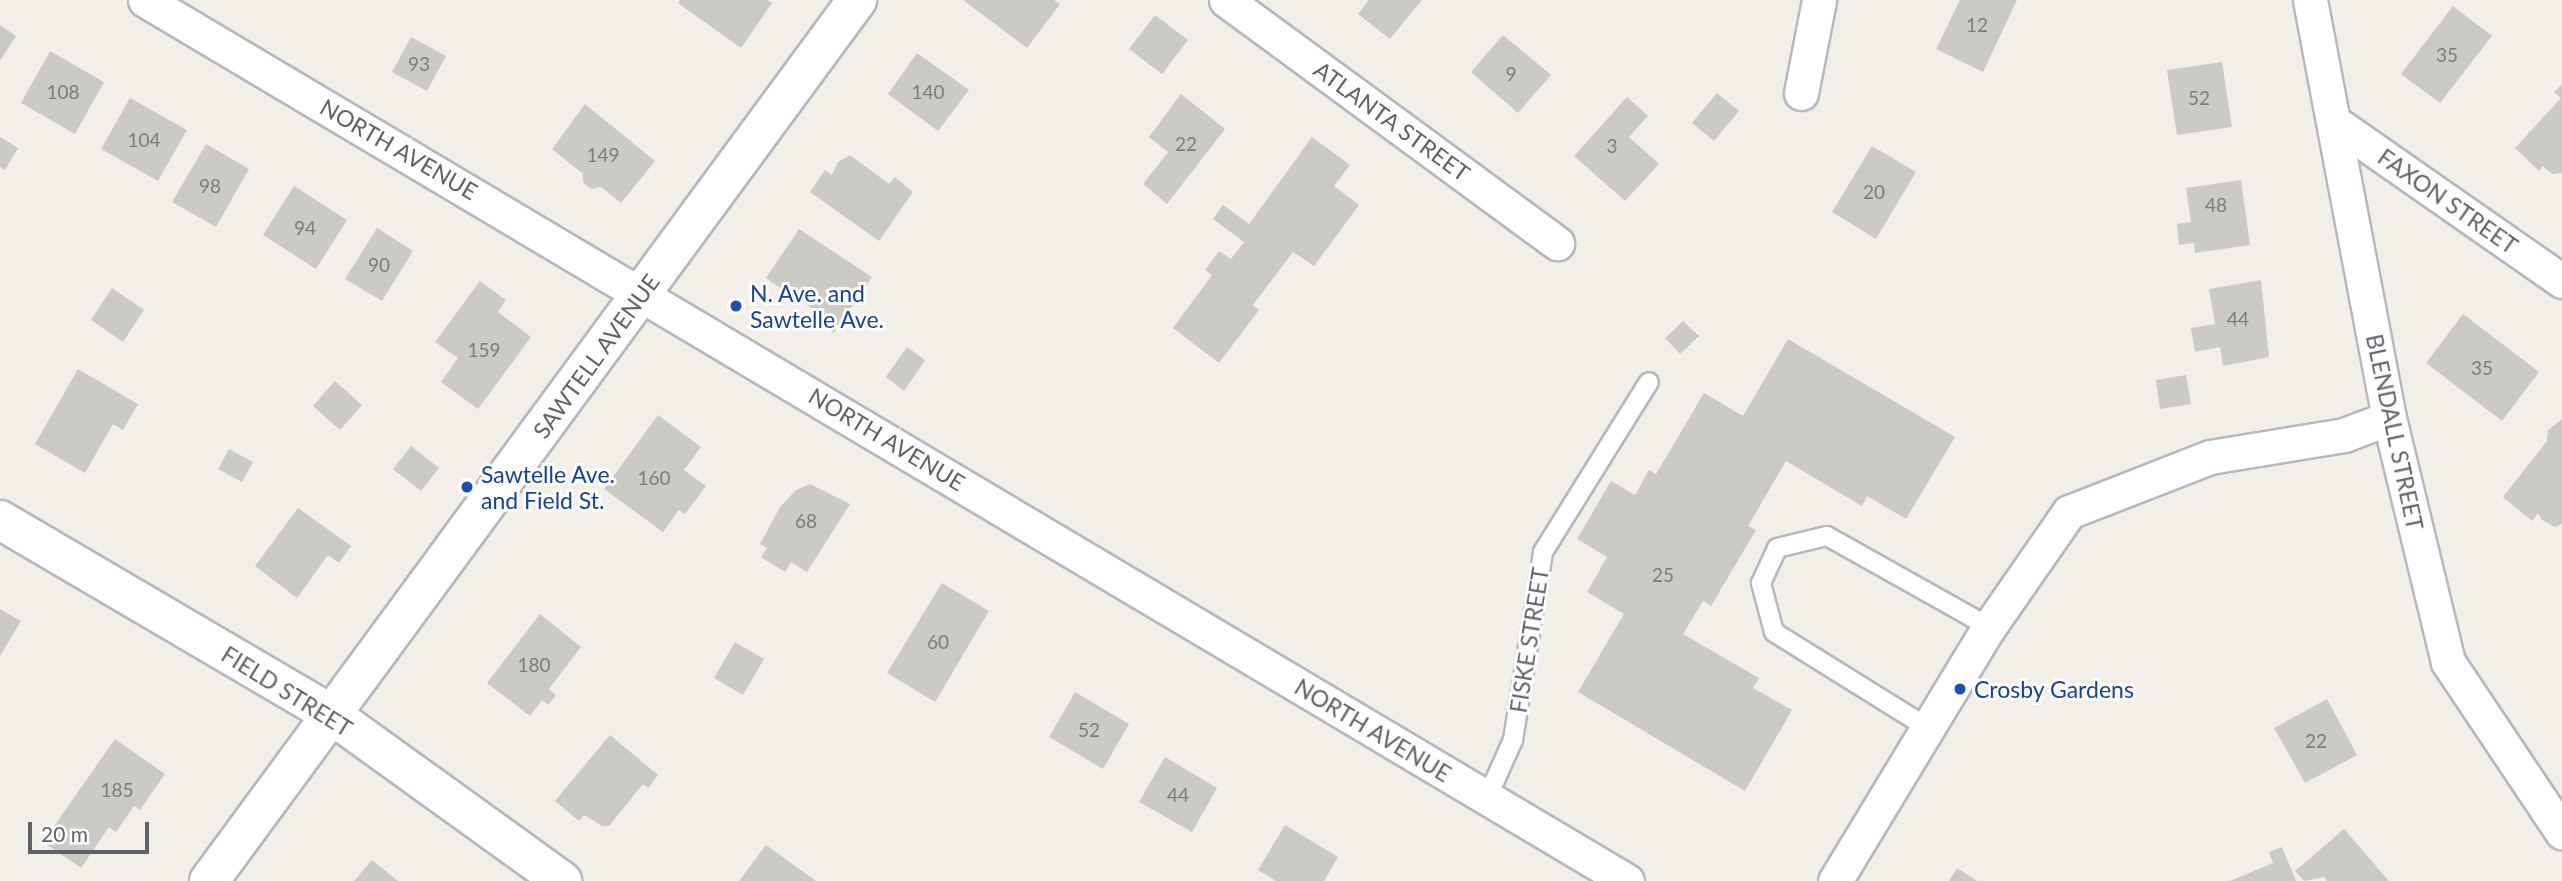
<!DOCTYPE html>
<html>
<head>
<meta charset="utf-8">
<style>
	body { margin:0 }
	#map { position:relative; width:2562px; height:881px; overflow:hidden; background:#f1efe8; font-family:Lato,sans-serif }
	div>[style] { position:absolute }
	.building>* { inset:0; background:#cccac5 }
	.roads { filter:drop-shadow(2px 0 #b5b8bc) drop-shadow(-2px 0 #b5b8bc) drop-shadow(0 2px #b5b8bc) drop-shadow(0 -2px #b5b8bc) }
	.service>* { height:18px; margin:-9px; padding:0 9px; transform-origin:9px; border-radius:9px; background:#fff }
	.minor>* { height:33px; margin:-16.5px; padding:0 16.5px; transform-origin:16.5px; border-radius:16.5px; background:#fff }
	.tertiary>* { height:38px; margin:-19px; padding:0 19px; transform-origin:19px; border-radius:19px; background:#fff }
	.dots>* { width:19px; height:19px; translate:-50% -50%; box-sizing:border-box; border:4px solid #fff; border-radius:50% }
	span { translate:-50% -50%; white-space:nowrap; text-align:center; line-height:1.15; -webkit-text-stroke:6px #fff; paint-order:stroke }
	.number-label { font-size:19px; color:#7a7d7f }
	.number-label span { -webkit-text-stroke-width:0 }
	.street-label { font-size:23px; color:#5f6368 }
	.transit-label { font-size:23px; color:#164399 }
	.left { translate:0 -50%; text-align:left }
	.scale { position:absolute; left:28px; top:822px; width:121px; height:32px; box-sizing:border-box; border:4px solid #5f6368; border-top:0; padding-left:9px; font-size:21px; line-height:24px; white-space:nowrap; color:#5f6368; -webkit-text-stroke:5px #fff; paint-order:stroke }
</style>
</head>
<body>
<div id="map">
	<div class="building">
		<i style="clip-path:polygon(680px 0,767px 0,772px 3px,741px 48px,678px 3px)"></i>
		<i style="clip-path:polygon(963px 0,1054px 0,1060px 4px,1027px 48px)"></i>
		<i style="clip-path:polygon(1369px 0,1422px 0,1390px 39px,1358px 14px)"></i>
		<i style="clip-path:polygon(1960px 0,2017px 0,1983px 72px,1936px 49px)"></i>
		<i style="clip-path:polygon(2453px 6px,2492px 36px,2440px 103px,2401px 74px)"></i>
		<i style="clip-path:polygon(1155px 15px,1188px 40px,1162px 74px,1129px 49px)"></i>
		<i style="clip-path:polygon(0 25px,16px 36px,0 61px)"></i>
		<i style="clip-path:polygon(1503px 35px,1551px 75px,1518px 113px,1471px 72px)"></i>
		<i style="clip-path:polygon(411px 37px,446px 56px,427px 91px,392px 72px)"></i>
		<i style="clip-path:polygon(50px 51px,104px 82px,75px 134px,21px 103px)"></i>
		<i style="clip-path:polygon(917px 53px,969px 90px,938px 131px,888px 94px)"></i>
		<i style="clip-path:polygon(2222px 62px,2232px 127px,2177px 135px,2167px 70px)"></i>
		<i style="clip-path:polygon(2562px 84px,2562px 173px,2552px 174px,2543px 166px,2539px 171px,2515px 148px,2561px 98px,2554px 92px)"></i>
		<i style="clip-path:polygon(1717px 93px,1739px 111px,1714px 141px,1692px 123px)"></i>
		<i style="clip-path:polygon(1181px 94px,1225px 129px,1167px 204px,1143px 184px,1168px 152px,1149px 137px)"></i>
		<i style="clip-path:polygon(1627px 97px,1648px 116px,1629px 137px,1659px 164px,1625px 201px,1574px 156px)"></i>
		<i style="clip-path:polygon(130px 98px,187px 130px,158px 181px,101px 149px)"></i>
		<i style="clip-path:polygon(585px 104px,655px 161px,621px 203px,601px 187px,591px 189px,583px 182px,583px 174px,552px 149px)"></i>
		<i style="clip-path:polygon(0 137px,18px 148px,5px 170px,0 167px)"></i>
		<i style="clip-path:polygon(1312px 137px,1350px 165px,1334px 186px,1359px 205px,1314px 266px,1293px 252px,1253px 305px,1259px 310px,1219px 363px,1173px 328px,1212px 275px,1205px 270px,1219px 251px,1231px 259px,1244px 242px,1213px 219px,1223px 205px,1249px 224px)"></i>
		<i style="clip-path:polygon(206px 144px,249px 169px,216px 227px,172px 202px)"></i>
		<i style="clip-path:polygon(1872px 146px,1916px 172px,1876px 239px,1832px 212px)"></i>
		<i style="clip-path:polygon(850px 155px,889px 184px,895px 177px,913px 192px,879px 241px,810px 192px,825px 170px,832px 175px,838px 162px)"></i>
		<i style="clip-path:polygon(2241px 180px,2250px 245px,2195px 253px,2194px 243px,2179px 245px,2177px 224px,2191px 222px,2186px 188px)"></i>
		<i style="clip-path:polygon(294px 186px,347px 220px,316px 269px,263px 235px)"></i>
		<i style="clip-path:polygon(377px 228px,413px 251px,382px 301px,345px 279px)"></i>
		<i style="clip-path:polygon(799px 229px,872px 277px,834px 333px,819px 323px,824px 317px,807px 305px,810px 300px,797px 291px,793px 297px,766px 278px)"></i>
		<i style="clip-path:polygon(2261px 280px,2269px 357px,2223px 366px,2220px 347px,2195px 352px,2191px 328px,2215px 324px,2209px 289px)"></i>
		<i style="clip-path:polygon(480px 281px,506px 300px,498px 312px,531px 337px,478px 409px,441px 382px,458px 358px,435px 342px)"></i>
		<i style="clip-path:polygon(112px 288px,144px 310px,123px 342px,91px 320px)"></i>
		<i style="clip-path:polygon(2463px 314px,2539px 372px,2502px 421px,2426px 363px)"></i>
		<i style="clip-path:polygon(1683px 321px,1699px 336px,1680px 354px,1665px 338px)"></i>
		<i style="clip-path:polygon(1788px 339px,1955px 437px,1906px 519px,1867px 496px,1862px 506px,1786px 461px,1748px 526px,1756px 530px,1711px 606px,1703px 601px,1683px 634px,1759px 678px,1753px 688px,1792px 710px,1745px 791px,1578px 692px,1624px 614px,1587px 592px,1607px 557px,1577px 539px,1611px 481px,1635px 495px,1649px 470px,1656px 474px,1704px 393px,1743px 416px)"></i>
		<i style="clip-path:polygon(907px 347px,925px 360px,904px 391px,886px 377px)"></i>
		<i style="clip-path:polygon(78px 369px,138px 404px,123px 430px,113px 424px,85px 473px,35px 444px)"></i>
		<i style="clip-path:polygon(2186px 375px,2191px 404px,2160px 409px,2156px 380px)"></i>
		<i style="clip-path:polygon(335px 381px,362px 405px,340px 430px,313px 406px)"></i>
		<i style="clip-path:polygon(658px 415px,701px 447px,684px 470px,706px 486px,685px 514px,679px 510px,663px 532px,604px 489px)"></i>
		<i style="clip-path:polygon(2562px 419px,2562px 524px,2555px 527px,2542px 520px,2538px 513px,2532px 521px,2503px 497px,2547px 441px,2548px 430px)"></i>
		<i style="clip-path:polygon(411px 446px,439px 468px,421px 491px,393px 469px)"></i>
		<i style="clip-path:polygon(229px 449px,253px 462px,242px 482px,218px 469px)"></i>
		<i style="clip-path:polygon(810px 484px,850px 504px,807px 572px,791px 562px,785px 572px,761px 557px,767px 548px,760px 544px,780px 507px,796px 490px)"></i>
		<i style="clip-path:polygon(298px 508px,351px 546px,339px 563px,328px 555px,297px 598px,255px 566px)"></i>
		<i style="clip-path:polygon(942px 583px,989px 611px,935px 702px,887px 673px)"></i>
		<i style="clip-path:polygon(0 609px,21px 621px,0 656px)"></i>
		<i style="clip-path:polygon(540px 614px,581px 647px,549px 689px,556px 695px,548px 705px,542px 700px,530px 716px,487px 683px)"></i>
		<i style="clip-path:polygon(735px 642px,764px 659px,743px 695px,714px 678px)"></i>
		<i style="clip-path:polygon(1075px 692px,1129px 724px,1103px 769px,1049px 737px)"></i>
		<i style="clip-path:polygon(2327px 699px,2357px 755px,2305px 783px,2274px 728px)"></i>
		<i style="clip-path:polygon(610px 735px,658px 775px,648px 788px,643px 784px,609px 826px,602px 826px,584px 815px,579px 821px,555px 801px)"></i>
		<i style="clip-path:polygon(115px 739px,165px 774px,140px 810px,134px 806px,116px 832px,109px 827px,81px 868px,43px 842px)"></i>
		<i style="clip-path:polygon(1165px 757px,1217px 788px,1192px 832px,1139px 802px)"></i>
		<i style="clip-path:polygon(1285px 825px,1338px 857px,1324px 881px,1276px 881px,1258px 870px)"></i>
		<i style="clip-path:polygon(2344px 829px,2389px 881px,2327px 881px,2324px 877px,2304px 881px,2295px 871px)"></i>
		<i style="clip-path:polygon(766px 845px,816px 881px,739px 881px)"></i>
		<i style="clip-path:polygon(2282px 847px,2296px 881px,2230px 881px,2273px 863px,2269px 852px)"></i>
		<i style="clip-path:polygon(372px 860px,398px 881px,354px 881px)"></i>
		<i style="clip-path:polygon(1957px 868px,1977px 881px,1949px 881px)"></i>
	</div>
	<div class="roads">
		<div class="service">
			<i style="left:1928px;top:728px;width:181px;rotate:-148.1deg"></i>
			<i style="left:1774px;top:632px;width:51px;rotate:-104.9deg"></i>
			<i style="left:1761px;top:583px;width:38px;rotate:-65deg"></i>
			<i style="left:1777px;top:548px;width:51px;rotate:-13.5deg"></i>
			<i style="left:1827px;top:536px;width:186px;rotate:29.3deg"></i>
			<i style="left:1487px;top:798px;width:64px;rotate:-65.9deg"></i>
			<i style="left:1513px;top:740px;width:190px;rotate:-80.9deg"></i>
			<i style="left:1543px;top:552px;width:200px;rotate:-58.1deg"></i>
		</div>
		<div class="minor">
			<i style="left:145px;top:0;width:1724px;rotate:30.73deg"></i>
			<i style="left:1226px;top:0;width:411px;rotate:36.3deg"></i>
			<i style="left:2310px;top:0;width:425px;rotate:79.3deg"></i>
			<i style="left:2389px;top:418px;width:251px;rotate:76.4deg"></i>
			<i style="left:2448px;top:662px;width:205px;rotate:56.2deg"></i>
			<i style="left:1801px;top:93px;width:95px;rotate:-79deg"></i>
			<i style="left:2334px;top:122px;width:278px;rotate:34.9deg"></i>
			<i style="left:1835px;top:881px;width:297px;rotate:-58.8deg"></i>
			<i style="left:1989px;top:627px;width:140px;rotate:-55.2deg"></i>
			<i style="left:2069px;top:512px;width:151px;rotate:-21.3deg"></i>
			<i style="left:2210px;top:457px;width:136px;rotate:-9.3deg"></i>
			<i style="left:2344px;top:435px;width:48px;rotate:-20.7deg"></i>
		</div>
		<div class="tertiary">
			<i style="left:0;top:520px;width:385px;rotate:30.4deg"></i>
			<i style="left:332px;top:715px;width:284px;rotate:35.8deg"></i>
			<i style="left:209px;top:881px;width:1094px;rotate:-53.66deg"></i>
		</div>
	</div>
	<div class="dots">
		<i style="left:736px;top:306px;background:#1a4fb4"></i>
		<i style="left:467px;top:487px;background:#1a4fb4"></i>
		<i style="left:1960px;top:689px;background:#1a4fb4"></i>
	</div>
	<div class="number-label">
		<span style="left:1977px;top:25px">12</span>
		<span style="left:2447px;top:55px">35</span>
		<span style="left:419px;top:64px">93</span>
		<span style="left:1511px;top:74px">9</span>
		<span style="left:63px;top:92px">108</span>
		<span style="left:928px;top:92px">140</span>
		<span style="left:2199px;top:98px">52</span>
		<span style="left:144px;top:140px">104</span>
		<span style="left:1186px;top:144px">22</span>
		<span style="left:1612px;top:146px">3</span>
		<span style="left:603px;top:155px">149</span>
		<span style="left:210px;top:186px">98</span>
		<span style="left:1874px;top:192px">20</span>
		<span style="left:2216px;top:205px">48</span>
		<span style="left:305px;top:228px">94</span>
		<span style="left:379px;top:265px">90</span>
		<span style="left:2238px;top:319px">44</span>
		<span style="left:484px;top:350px">159</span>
		<span style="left:2482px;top:368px">35</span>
		<span style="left:654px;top:478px">160</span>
		<span style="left:806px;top:521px">68</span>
		<span style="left:1663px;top:575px">25</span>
		<span style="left:938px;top:642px">60</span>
		<span style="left:534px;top:665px">180</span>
		<span style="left:1089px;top:730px">52</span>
		<span style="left:2316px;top:741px">22</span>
		<span style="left:117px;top:790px">185</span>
		<span style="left:1178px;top:795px">44</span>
	</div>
	<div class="street-label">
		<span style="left:1392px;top:121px;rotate:36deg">ATLANTA STREET</span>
		<span style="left:399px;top:149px;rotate:30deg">NORTH AVENUE</span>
		<span style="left:2448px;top:201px;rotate:35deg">FAXON STREET</span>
		<span style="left:596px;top:356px;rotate:-54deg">SAWTELL AVENUE</span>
		<span style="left:2395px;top:432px;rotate:78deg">BLENDALL STREET</span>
		<span style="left:887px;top:439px;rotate:31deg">NORTH AVENUE</span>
		<span style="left:1529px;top:640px;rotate:-81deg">FISKE STREET</span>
		<span style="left:287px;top:691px;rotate:32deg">FIELD STREET</span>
		<span style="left:1373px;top:730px;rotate:31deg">NORTH AVENUE</span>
	</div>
	<div class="transit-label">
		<span class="left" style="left:750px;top:306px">N. Ave. and<br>Sawtelle Ave.</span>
		<span class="left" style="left:481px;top:487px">Sawtelle Ave.<br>and Field St.</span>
		<span class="left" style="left:1974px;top:689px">Crosby Gardens</span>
	</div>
	<div class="scale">20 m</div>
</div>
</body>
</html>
